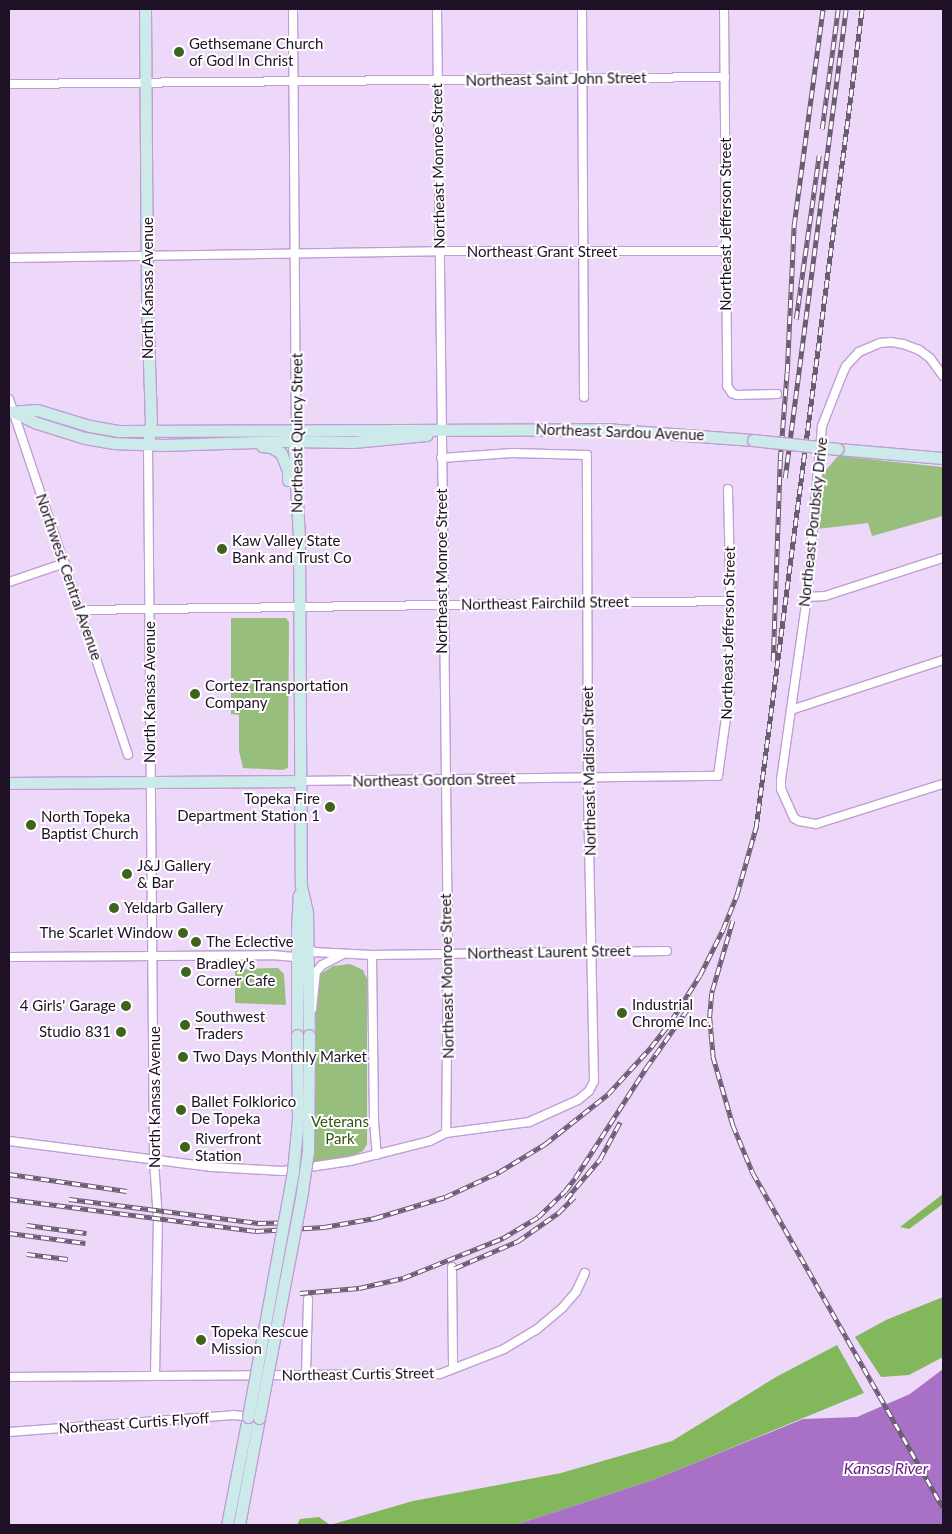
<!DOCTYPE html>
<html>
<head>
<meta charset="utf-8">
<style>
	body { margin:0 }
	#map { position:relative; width:952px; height:1534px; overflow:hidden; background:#eed8fa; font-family:Lato,sans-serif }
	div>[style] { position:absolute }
	.green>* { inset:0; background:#98be7d }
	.forest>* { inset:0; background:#83b75b }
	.water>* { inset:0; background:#a871c5 }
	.roads { filter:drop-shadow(1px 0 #c09dd4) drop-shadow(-1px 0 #c09dd4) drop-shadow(0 1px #c09dd4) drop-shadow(0 -1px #c09dd4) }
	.street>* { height:8px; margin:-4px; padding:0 4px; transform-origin:4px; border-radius:4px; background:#fff }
	.secondary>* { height:11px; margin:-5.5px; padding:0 5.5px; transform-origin:5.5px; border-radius:5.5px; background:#cceae9 }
	.rail>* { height:4.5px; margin-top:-2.25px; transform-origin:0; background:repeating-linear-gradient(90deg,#fff 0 8px,#6c5b74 0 16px); box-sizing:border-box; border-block:1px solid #6c5b74 }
	.bridges { filter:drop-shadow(1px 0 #c09dd4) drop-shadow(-1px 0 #c09dd4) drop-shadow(0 1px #c09dd4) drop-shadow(0 -1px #c09dd4) }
	.secondary-bridge>* { height:11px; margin:-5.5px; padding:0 5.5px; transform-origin:5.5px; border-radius:5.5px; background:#cceae9 }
	.dots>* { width:14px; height:14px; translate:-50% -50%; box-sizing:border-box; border:2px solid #fff; border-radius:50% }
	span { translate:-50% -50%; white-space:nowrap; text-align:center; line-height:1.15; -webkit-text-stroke:4px #fff; paint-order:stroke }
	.poi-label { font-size:15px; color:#1e1125 }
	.left { translate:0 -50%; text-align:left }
	.right { translate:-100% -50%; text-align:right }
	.street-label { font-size:15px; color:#1e1125 }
	.park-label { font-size:15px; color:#325413 }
	.water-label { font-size:16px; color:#672187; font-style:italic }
	.frame { position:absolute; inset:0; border:10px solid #1e1125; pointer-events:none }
</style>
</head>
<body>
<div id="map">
	<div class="green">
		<i style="clip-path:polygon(838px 456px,943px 467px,943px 516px,872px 536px,868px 523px,817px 529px,821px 476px)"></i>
		<i style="clip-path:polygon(231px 618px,286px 618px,289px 622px,288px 768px,282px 770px,243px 768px,239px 751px,239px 715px,231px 714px)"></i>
		<i style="clip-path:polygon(350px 964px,363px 970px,367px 979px,367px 1144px,363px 1151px,354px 1155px,311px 1163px,315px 1016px,319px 975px,333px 966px)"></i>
		<i style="clip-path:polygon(278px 968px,284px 974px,286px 1005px,235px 1003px,235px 969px)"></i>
	</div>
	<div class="forest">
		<i style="clip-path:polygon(943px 1194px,943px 1204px,909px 1229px,900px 1227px)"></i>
		<i style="clip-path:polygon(943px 1297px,943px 1357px,909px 1375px,881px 1377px,855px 1337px,886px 1320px)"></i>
		<i style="clip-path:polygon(837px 1345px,864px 1393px,653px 1480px,515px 1525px,297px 1525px,300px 1519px,319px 1517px,330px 1525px,413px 1501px,561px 1473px,672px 1441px,776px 1377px)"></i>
	</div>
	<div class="water">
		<i style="clip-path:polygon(943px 1369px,943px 1525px,515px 1525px,653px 1480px,803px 1419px,857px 1417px,910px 1394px)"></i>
	</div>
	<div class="roads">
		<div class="street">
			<i style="left:293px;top:9px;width:421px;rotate:89.6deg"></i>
			<i style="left:437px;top:9px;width:944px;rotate:89.33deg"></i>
			<i style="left:448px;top:953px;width:180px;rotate:90.6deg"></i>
			<i style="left:582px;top:9px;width:388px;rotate:89.7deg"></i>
			<i style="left:724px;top:9px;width:377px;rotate:89.5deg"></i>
			<i style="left:727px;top:386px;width:9px;rotate:54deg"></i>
			<i style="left:732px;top:393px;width:5px;rotate:22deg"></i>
			<i style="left:737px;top:395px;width:40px;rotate:-1.4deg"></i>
			<i style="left:9px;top:84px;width:716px;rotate:-0.56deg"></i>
			<i style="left:9px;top:258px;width:430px;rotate:-0.9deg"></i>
			<i style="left:439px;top:251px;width:288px"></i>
			<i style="left:943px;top:376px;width:22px;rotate:-126deg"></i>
			<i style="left:930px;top:358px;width:14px;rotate:-144deg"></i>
			<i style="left:919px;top:350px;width:17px;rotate:-159deg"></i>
			<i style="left:903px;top:344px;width:12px;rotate:-171deg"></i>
			<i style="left:891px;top:342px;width:11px;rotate:175deg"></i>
			<i style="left:880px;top:343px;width:23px;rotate:157deg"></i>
			<i style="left:859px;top:352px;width:19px;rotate:133deg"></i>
			<i style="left:846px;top:366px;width:10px;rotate:114deg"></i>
			<i style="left:842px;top:375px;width:55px;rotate:111.4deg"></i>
			<i style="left:822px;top:426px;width:172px;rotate:95deg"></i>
			<i style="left:807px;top:597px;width:185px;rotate:98.1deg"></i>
			<i style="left:781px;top:780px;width:9px;rotate:90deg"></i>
			<i style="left:781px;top:789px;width:32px;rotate:66deg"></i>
			<i style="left:794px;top:818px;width:6px;rotate:31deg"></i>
			<i style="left:799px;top:821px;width:17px;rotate:10deg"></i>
			<i style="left:816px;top:824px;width:133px;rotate:-17.5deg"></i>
			<i style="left:9px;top:399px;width:375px;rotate:71.5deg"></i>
			<i style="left:148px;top:444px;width:717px;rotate:89.52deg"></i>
			<i style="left:154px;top:1161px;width:58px;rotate:86.1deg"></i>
			<i style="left:158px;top:1219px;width:157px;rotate:91.1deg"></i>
			<i style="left:9px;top:582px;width:59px;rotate:-18.7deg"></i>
			<i style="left:807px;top:597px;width:18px;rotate:-3deg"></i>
			<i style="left:825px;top:596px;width:124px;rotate:-17.9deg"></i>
			<i style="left:80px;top:610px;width:650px;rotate:-0.79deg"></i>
			<i style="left:791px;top:710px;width:160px;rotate:-18.2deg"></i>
			<i style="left:301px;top:781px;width:417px;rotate:-0.7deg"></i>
			<i style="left:718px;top:776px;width:89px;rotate:-82.2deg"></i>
			<i style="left:730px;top:688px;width:115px;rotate:-90deg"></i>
			<i style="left:730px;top:573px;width:84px;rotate:-91.4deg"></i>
			<i style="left:307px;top:947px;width:9px;rotate:36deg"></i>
			<i style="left:314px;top:952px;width:58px;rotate:3deg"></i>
			<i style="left:372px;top:955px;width:295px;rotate:-0.8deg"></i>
			<i style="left:372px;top:955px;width:167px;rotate:89.3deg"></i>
			<i style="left:374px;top:1122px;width:33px;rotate:85deg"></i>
			<i style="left:9px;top:957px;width:263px;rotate:-0.4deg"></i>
			<i style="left:272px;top:955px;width:25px;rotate:5deg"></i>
			<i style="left:312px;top:1009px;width:37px;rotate:-84deg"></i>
			<i style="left:316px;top:972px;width:9px;rotate:-49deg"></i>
			<i style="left:322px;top:965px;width:22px;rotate:-27deg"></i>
			<i style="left:9px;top:1141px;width:204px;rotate:7.3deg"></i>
			<i style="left:211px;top:1167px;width:72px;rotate:3.2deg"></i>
			<i style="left:283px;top:1171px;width:68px;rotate:-8.5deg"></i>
			<i style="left:350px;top:1161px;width:82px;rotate:-14deg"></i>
			<i style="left:430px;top:1141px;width:18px;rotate:-27deg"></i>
			<i style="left:446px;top:1133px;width:84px;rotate:-7.5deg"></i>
			<i style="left:529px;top:1122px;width:54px;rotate:-24.2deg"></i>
			<i style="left:578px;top:1100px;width:14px;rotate:-39deg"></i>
			<i style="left:589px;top:1091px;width:11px;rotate:-63deg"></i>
			<i style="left:594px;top:1081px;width:294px;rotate:-91.2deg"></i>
			<i style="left:588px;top:787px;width:332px;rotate:-90.2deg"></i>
			<i style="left:587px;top:455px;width:75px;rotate:-178.5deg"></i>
			<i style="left:512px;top:453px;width:71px;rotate:176deg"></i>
			<i style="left:452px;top:1267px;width:100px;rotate:89.4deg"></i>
			<i style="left:306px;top:1376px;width:77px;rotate:-88.5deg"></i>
			<i style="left:9px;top:1377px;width:431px;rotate:-0.4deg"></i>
			<i style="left:440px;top:1374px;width:69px;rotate:-21.3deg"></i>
			<i style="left:504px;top:1349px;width:37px;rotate:-31deg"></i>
			<i style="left:536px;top:1330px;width:35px;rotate:-40deg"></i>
			<i style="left:563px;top:1307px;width:20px;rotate:-49deg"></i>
			<i style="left:576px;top:1292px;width:21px;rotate:-65deg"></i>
			<i style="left:9px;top:1432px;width:225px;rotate:-4.3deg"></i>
			<i style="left:233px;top:1415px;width:18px;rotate:6deg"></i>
		</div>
		<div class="secondary">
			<i style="left:145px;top:9px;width:294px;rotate:89.6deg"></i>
			<i style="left:147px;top:303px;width:118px;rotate:88.1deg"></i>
			<i style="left:151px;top:421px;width:23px;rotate:97deg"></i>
			<i style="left:9px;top:412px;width:28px;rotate:-4deg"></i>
			<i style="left:37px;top:410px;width:55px;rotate:16.8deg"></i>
			<i style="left:90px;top:426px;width:28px;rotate:10deg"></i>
			<i style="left:118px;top:431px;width:487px;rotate:-0.2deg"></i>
			<i style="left:605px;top:429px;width:148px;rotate:4.3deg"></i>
			<i style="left:14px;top:412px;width:25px;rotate:26deg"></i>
			<i style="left:37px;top:423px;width:50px;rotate:17.4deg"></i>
			<i style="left:85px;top:438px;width:28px;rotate:10deg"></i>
			<i style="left:113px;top:443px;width:49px;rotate:2.3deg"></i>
			<i style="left:162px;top:445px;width:126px;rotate:-1.8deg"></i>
			<i style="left:288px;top:441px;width:65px;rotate:0.9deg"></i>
			<i style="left:353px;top:442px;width:74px;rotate:-5.4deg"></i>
			<i style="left:296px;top:430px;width:18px;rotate:96deg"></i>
			<i style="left:294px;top:448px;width:90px;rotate:86.8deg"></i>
			<i style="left:299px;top:538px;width:348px;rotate:89.7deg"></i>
			<i style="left:301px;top:886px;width:28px;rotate:77deg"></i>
			<i style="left:307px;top:913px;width:122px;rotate:89.1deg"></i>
			<i style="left:262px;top:446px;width:9px;rotate:6deg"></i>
			<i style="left:271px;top:447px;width:12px;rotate:31deg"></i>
			<i style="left:281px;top:453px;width:18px;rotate:68deg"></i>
			<i style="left:288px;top:470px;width:10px;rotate:90deg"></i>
			<i style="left:838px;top:449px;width:105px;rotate:4.9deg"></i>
			<i style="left:9px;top:783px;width:292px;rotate:-0.4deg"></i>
			<i style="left:297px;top:1035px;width:105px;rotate:-90deg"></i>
			<i style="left:297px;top:930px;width:35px;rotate:-87deg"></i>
			<i style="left:227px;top:1525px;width:110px;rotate:-79deg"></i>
			<i style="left:239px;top:1525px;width:109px;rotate:-79.4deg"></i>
		</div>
	</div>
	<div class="rail">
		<i style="left:822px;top:129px;width:121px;rotate:-82.4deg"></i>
		<i style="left:796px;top:319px;width:165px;rotate:-82deg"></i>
		<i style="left:785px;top:478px;width:473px;rotate:-82.6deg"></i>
		<i style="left:773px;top:661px;width:201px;rotate:-88deg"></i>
		<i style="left:780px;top:460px;width:88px;rotate:-85.5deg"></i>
		<i style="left:787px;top:372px;width:147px;rotate:-87.3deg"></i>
		<i style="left:794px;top:225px;width:218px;rotate:-82.4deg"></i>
		<i style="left:733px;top:921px;width:75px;rotate:106.3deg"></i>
		<i style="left:712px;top:993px;width:25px;rotate:95deg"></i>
		<i style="left:710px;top:1018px;width:38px;rotate:85deg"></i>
		<i style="left:713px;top:1056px;width:72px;rotate:73.8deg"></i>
		<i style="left:733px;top:1125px;width:52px;rotate:67.4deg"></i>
		<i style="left:753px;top:1173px;width:385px;rotate:60.4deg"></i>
		<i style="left:9px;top:1174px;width:119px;rotate:8.2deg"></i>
		<i style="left:9px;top:1199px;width:249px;rotate:7.4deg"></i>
		<i style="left:256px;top:1231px;width:68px;rotate:-3.4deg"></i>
		<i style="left:324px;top:1227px;width:52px;rotate:-10deg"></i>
		<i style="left:375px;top:1218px;width:73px;rotate:-16.7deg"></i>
		<i style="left:445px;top:1197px;width:60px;rotate:-24.8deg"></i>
		<i style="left:499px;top:1172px;width:54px;rotate:-31.3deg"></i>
		<i style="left:545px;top:1144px;width:80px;rotate:-38.4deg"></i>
		<i style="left:608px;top:1094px;width:64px;rotate:-47.5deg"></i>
		<i style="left:651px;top:1047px;width:33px;rotate:-52deg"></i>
		<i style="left:671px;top:1021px;width:54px;rotate:-57.8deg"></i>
		<i style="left:700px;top:975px;width:51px;rotate:-63.4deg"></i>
		<i style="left:723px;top:929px;width:38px;rotate:-68deg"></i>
		<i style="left:737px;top:894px;width:70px;rotate:-74.2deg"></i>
		<i style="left:756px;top:827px;width:825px;rotate:-82.62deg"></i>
		<i style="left:69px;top:1199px;width:191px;rotate:7.2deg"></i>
		<i style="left:258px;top:1223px;width:42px;rotate:-1.4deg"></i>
		<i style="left:566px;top:1199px;width:52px;rotate:-49.6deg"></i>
		<i style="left:600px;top:1159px;width:42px;rotate:-61.6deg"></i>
		<i style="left:27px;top:1225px;width:60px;rotate:7.7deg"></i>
		<i style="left:9px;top:1233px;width:77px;rotate:7.5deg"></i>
		<i style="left:27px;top:1254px;width:41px;rotate:7deg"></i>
		<i style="left:455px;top:1268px;width:69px;rotate:-23.2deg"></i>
		<i style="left:518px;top:1241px;width:49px;rotate:-35deg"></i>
		<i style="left:558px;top:1213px;width:23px;rotate:-45deg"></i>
		<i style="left:300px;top:1293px;width:59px;rotate:-4.8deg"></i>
		<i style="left:359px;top:1288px;width:45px;rotate:-12.8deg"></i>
		<i style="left:403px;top:1278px;width:108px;rotate:-21.8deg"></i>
		<i style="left:503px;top:1238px;width:41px;rotate:-31deg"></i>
		<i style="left:538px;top:1217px;width:37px;rotate:-44deg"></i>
		<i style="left:565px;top:1191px;width:16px;rotate:-52deg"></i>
		<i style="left:575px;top:1178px;width:131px;rotate:-57.2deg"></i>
		<i style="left:646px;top:1068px;width:75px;rotate:-54.8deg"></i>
	</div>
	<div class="bridges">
		<div class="secondary-bridge">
			<i style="left:753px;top:440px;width:85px;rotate:6deg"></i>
			<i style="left:248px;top:1417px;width:250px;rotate:-79.6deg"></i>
			<i style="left:293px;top:1171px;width:52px;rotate:-84.5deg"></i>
			<i style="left:298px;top:1119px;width:84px;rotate:-90.7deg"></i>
			<i style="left:259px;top:1418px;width:230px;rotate:-79.2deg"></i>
			<i style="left:302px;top:1192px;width:41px;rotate:-81.7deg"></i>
			<i style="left:308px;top:1151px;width:116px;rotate:-89.5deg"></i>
		</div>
	</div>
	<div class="dots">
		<i style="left:179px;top:52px;background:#3e631c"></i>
		<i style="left:222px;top:549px;background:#3e631c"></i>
		<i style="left:195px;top:694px;background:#3e631c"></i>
		<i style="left:330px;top:807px;background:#3e631c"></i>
		<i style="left:31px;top:825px;background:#3e631c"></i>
		<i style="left:127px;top:874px;background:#3e631c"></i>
		<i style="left:114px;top:908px;background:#3e631c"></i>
		<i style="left:183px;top:933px;background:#3e631c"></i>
		<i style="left:196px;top:942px;background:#3e631c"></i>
		<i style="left:186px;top:972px;background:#3e631c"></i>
		<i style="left:126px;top:1006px;background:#3e631c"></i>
		<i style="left:622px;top:1013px;background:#3e631c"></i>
		<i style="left:185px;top:1025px;background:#3e631c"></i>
		<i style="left:121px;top:1032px;background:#3e631c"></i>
		<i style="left:183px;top:1057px;background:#3e631c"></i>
		<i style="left:181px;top:1110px;background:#3e631c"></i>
		<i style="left:185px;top:1147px;background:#3e631c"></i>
		<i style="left:201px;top:1340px;background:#3e631c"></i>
	</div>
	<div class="poi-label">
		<span class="left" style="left:189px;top:52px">Gethsemane Church<br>of God In Christ</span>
		<span class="left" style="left:232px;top:549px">Kaw Valley State<br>Bank and Trust Co</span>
		<span class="left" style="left:205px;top:694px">Cortez Transportation<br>Company</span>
		<span class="right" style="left:320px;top:807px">Topeka Fire<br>Department Station 1</span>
		<span class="left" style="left:41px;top:825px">North Topeka<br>Baptist Church</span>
		<span class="left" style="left:137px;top:874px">J&amp;J Gallery<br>&amp; Bar</span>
		<span class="left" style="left:124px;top:908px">Yeldarb Gallery</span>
		<span class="right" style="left:173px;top:933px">The Scarlet Window</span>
		<span class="left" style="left:206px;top:942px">The Eclective</span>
		<span class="left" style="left:196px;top:972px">Bradley's<br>Corner Cafe</span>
		<span class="left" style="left:632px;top:1013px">Industrial<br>Chrome Inc.</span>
		<span class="right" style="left:116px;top:1006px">4 Girls' Garage</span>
		<span class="left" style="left:195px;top:1025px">Southwest<br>Traders</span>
		<span class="right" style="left:111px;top:1032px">Studio 831</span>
		<span class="left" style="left:193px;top:1057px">Two Days Monthly Market</span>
		<span class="left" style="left:191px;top:1110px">Ballet Folklorico<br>De Topeka</span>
		<span class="left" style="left:195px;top:1147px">Riverfront<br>Station</span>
		<span class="left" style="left:211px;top:1340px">Topeka Rescue<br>Mission</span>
	</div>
	<div class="street-label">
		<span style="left:556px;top:79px;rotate:-1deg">Northeast Saint John Street</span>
		<span style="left:438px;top:166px;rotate:-91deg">Northeast Monroe Street</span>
		<span style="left:726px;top:224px;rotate:-90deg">Northeast Jefferson Street</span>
		<span style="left:542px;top:252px">Northeast Grant Street</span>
		<span style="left:148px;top:288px;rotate:-90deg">North Kansas Avenue</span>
		<span style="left:620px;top:432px;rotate:2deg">Northeast Sardou Avenue</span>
		<span style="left:297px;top:433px;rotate:-90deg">Northeast Quincy Street</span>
		<span style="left:813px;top:522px;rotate:-84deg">Northeast Porubsky Drive</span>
		<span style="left:442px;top:571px;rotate:-90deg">Northeast Monroe Street</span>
		<span style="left:69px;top:577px;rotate:71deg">Northwest Central Avenue</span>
		<span style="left:545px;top:603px;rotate:-1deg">Northeast Fairchild Street</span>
		<span style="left:728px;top:633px;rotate:-89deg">Northeast Jefferson Street</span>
		<span style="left:150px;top:692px;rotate:-90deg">North Kansas Avenue</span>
		<span style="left:589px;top:771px;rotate:-91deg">Northeast Madison Street</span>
		<span style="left:434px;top:780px;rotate:-1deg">Northeast Gordon Street</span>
		<span style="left:549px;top:952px;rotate:-1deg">Northeast Laurent Street</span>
		<span style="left:447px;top:976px;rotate:-91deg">Northeast Monroe Street</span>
		<span style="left:155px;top:1097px;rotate:-90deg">North Kansas Avenue</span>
		<span style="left:358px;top:1374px;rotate:-1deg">Northeast Curtis Street</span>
		<span style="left:134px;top:1423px;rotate:-4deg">Northeast Curtis Flyoff</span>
	</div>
	<div class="park-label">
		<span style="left:340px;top:1130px">Veterans<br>Park</span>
	</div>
	<div class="water-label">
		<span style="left:886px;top:1468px">Kansas River</span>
	</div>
	<div class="frame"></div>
</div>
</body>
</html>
